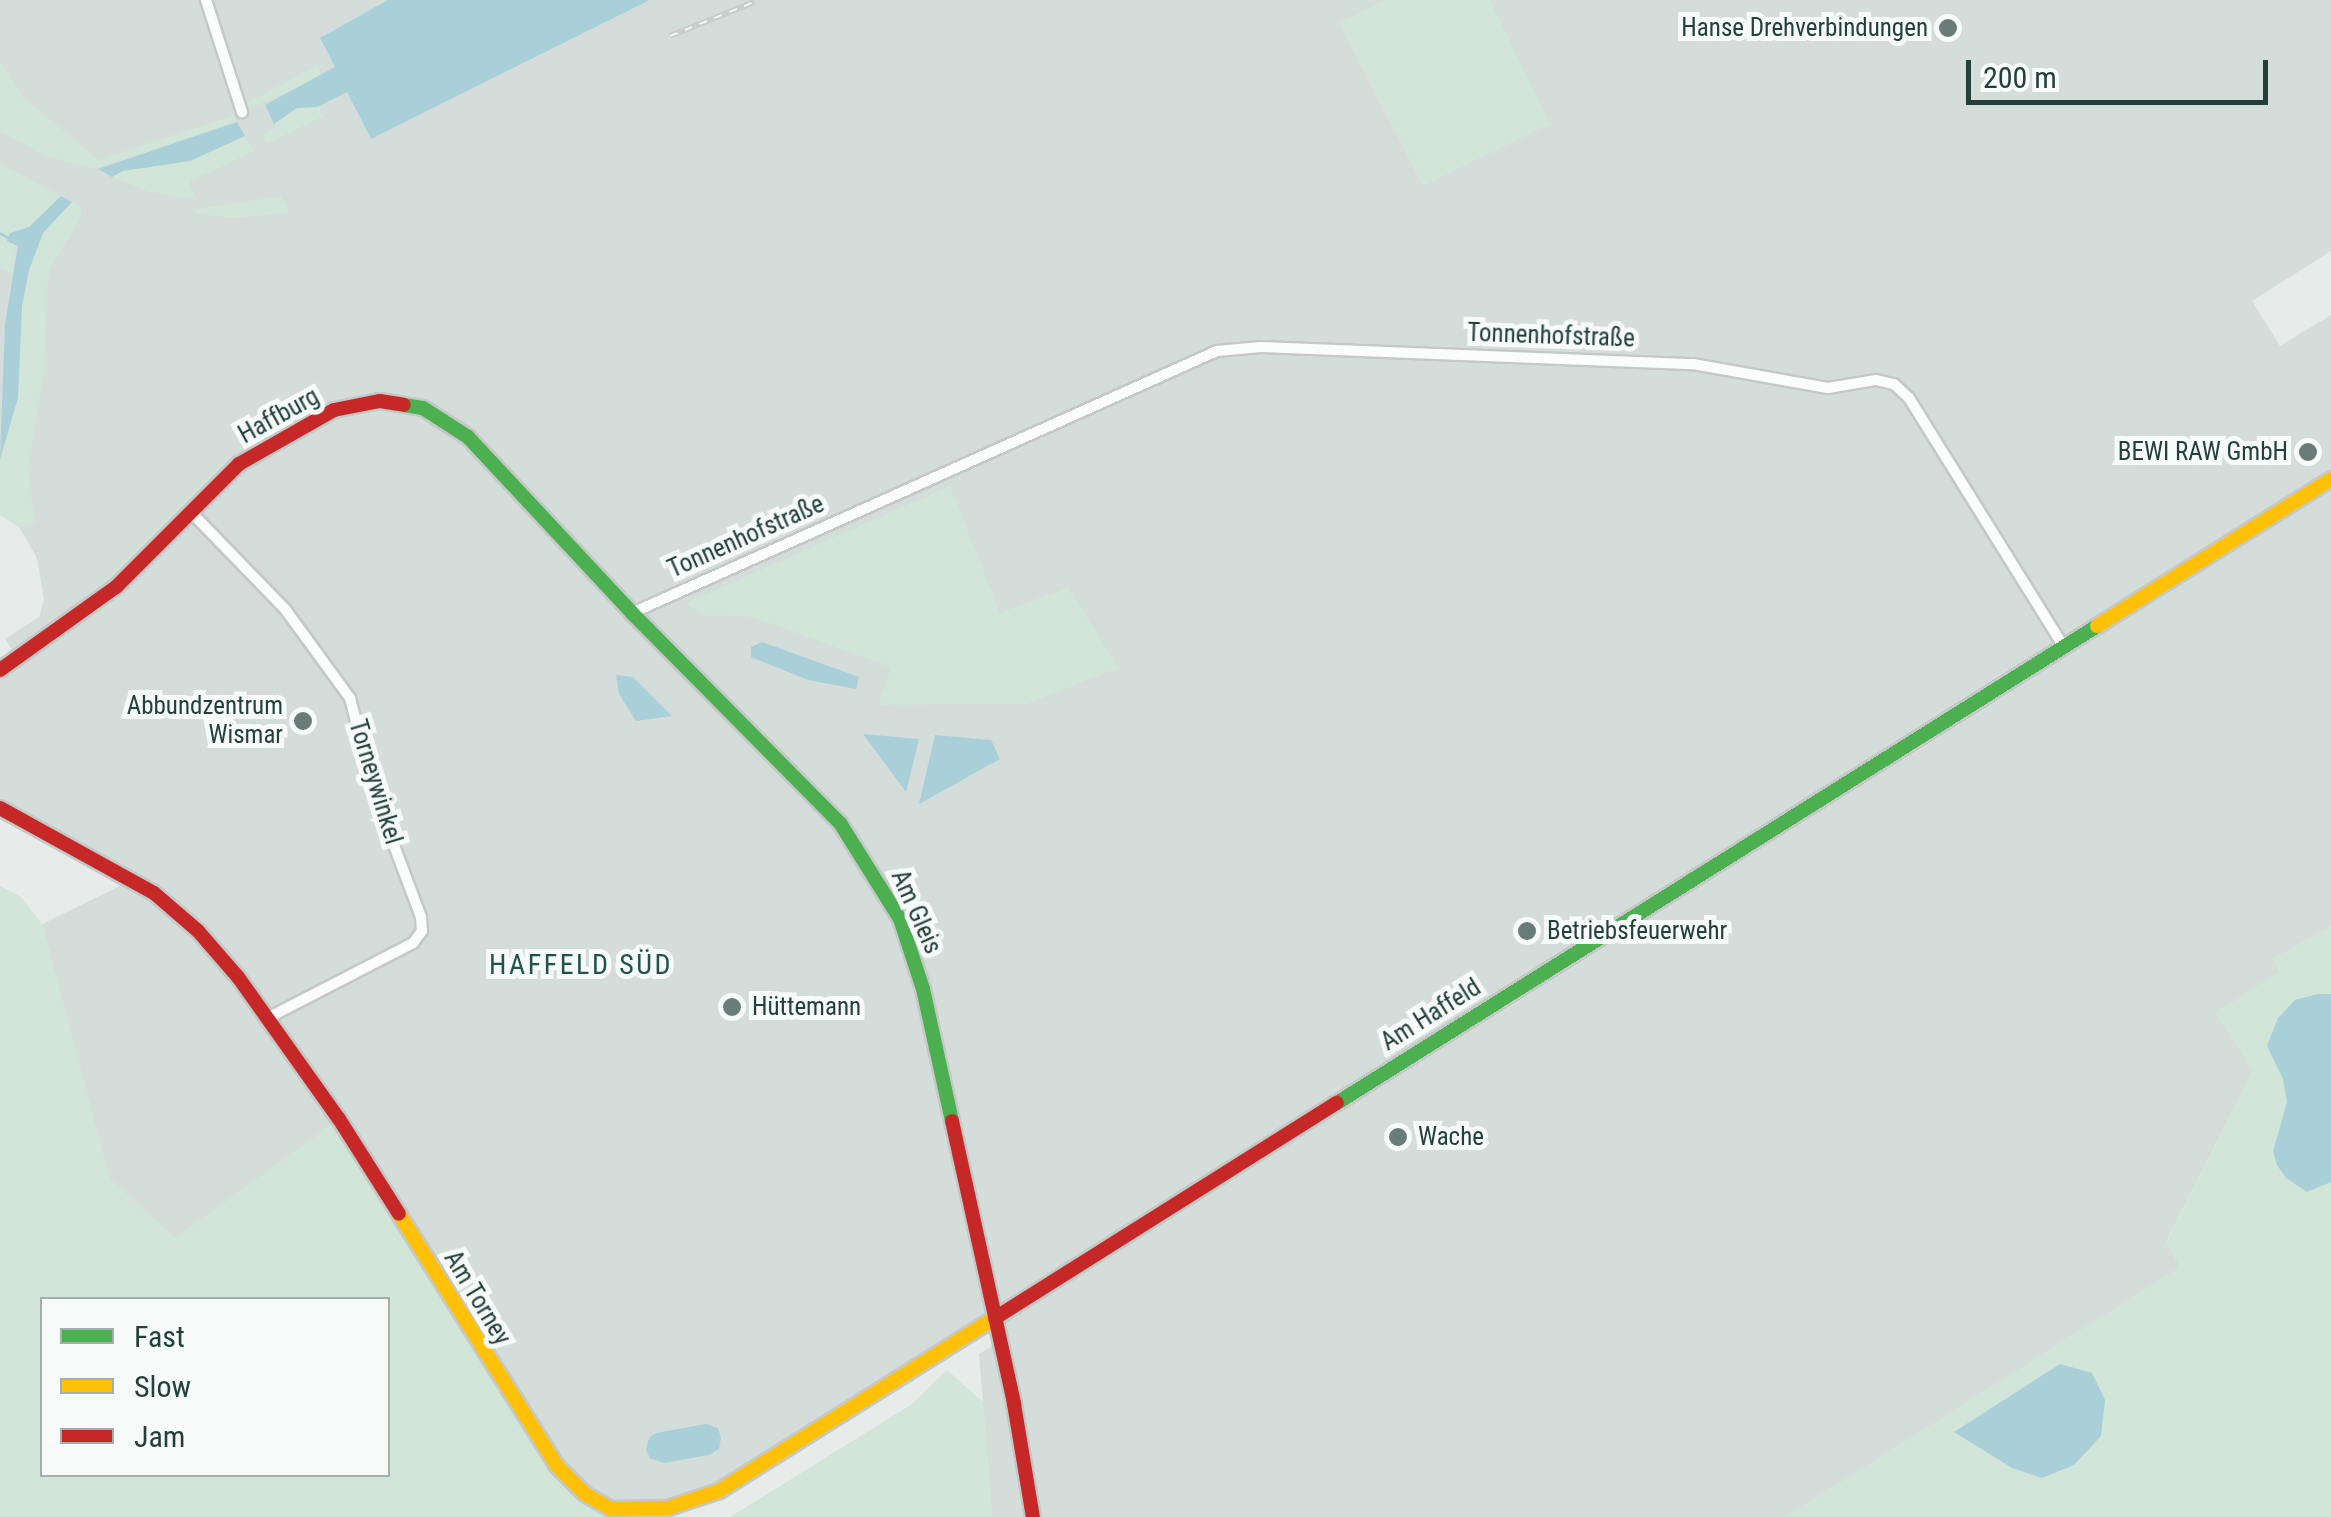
<!DOCTYPE html>
<html>
<head>
<meta charset="utf-8">
<style>
	body { margin:0 }
	#map { position:relative; width:2331px; height:1517px; overflow:hidden; background:#e7ecea; font-family:"Roboto Condensed",sans-serif }
	div>[style] { position:absolute }
	.built>* { inset:0; background:#d5ddda }
	.green>* { inset:0; background:#d1e5d8 }
	.water>* { inset:0; background:#a9cfd9 }
	.stream>* { height:2.5px; margin:-1.25px; padding:0 1.25px; transform-origin:1.25px; border-radius:1.25px; background:#a9cfd9 }
	.roads { filter:drop-shadow(2px 0 #c4c9c7) drop-shadow(-2px 0 #c4c9c7) drop-shadow(0 2px #c4c9c7) drop-shadow(0 -2px #c4c9c7) }
	.street>* { height:10px; margin:-5px; padding:0 5px; transform-origin:5px; border-radius:5px; background:#fbfcfc }
	.fast>* { height:14px; margin:-7px; padding:0 7px; transform-origin:7px; border-radius:7px; background:#4caf50 }
	.slow>* { height:14px; margin:-7px; padding:0 7px; transform-origin:7px; border-radius:7px; background:#ffc107 }
	.jam>* { height:14px; margin:-7px; padding:0 7px; transform-origin:7px; border-radius:7px; background:#c62828 }
	.rail>* { height:6px; margin-top:-3px; transform-origin:0; background:repeating-linear-gradient(90deg,#f6faf9 0 8px,#c8cccb 0 16px); box-sizing:border-box; border-block:2px solid #c8cccb }
	.dots>* { width:28px; height:28px; translate:-50% -50%; box-sizing:border-box; border:5px solid #f6faf9; border-radius:50% }
	span { translate:-50% -50%; white-space:nowrap; text-align:center; line-height:1.15; -webkit-text-stroke:10px #f6faf9; paint-order:stroke }
	.poi-label { font-size:25px; color:#24403b }
	.right { translate:-100% -50%; text-align:right }
	.left { translate:0 -50%; text-align:left }
	.street-label { font-size:25px; color:#24403b }
	.neighbourhood-label { font-size:28px; color:#205349; letter-spacing:2.5px }
	.legend { position:absolute; left:40px; top:1297px; width:350px; height:180px; box-sizing:border-box; background:#f6faf9; border:2px solid #a2b0ad; margin:0; padding:12px 18px; list-style:none; font-size:30px; color:#24403b }
	.legend li { display:flex; align-items:center; gap:20px; height:50px }
	.legend b { width:50px; border:2px solid #a2b0ad }
	.scale { position:absolute; left:1966px; top:60px; width:302px; height:45px; box-sizing:border-box; border:5px solid #24403b; border-top:0; padding-left:12px; font-size:30px; line-height:35px; white-space:nowrap; color:#24403b; -webkit-text-stroke:8px #f6faf9; paint-order:stroke }
</style>
</head>
<body>
<div id="map">
	<div class="built">
		<i style="clip-path:polygon(0 0,389px 0,342px 79px,371px 139px,650px 0,2331px 0,2331px 251px,2252px 301px,2280px 346px,2331px 315px,2331px 926px,2273px 959px,2280px 971px,2253px 1070px,2166px 1242px,2181px 1267px,1786px 1517px,992px 1517px,979px 1354px,1001px 1340px,996px 1318px,719px 1491px,638px 1512px,585px 1494px,447px 1298px,174px 1238px,109px 1178px,42px 924px,130px 881px,0 808px,0 670px,18px 658px,5px 639px,39px 617px,44px 600px,37px 558px,19px 527px,0 515px)"></i>
	</div>
	<div class="green">
		<i style="clip-path:polygon(1384px 0,1490px 0,1550px 124px,1423px 186px,1339px 23px)"></i>
		<i style="clip-path:polygon(0 61px,24px 98px,98px 160px,234px 115px,237px 121px,93px 169px,48px 157px,0 132px)"></i>
		<i style="clip-path:polygon(317px 65px,321px 73px,311px 81px,248px 110px,245px 104px)"></i>
		<i style="clip-path:polygon(318px 106px,324px 116px,266px 144px,262px 134px,276px 128px,274px 124px,297px 108px)"></i>
		<i style="clip-path:polygon(245px 136px,254px 151px,189px 182px,197px 200px,149px 192px,112px 177px,123px 171px,190px 161px)"></i>
		<i style="clip-path:polygon(0 163px,61px 196px,29px 227px,16px 234px,13px 274px,0 269px)"></i>
		<i style="clip-path:polygon(281px 196px,290px 213px,231px 218px,195px 213px,196px 209px)"></i>
		<i style="clip-path:polygon(72px 202px,81px 207px,81px 217px,50px 268px,47px 293px,44px 370px,28px 470px,35px 522px,19px 527px,0 515px,0 459px,18px 398px,22px 305px,29px 270px,43px 233px)"></i>
		<i style="clip-path:polygon(950px 486px,1000px 613px,1068px 587px,1119px 668px,1027px 704px,878px 705px,891px 667px,752px 617px,702px 615px,686px 603px)"></i>
		<i style="clip-path:polygon(evenodd,0 886px,21px 897px,42px 924px,109px 1178px,175px 1238px,339px 1119px,557px 1466px,611px 1509px,609px 1517px,0 1517px,0 886px,42px 1300px,388px 1300px,388px 1474px,42px 1474px,42px 1300px)"></i>
		<i style="clip-path:polygon(2331px 926px,2331px 1517px,1786px 1517px,2180px 1267px,2166px 1243px,2253px 1070px,2215px 1013px,2280px 971px,2273px 959px)"></i>
		<i style="clip-path:polygon(947px 1370px,983px 1402px,992px 1517px,730px 1517px,912px 1404px)"></i>
	</div>
	<div class="water">
		<i style="clip-path:polygon(388px 0,650px 0,371px 139px,347px 92px,317px 107px,297px 108px,274px 124px,265px 105px,335px 67px,320px 38px)"></i>
		<i style="clip-path:polygon(237px 122px,245px 136px,190px 161px,123px 171px,112px 177px,98px 169px)"></i>
		<i style="clip-path:polygon(61px 196px,72px 202px,43px 233px,29px 270px,22px 306px,18px 398px,0 459px,5px 324px,18px 246px,7px 241px,10px 233px,29px 227px)"></i>
		<i style="clip-path:polygon(762px 642px,859px 677px,856px 689px,808px 680px,751px 657px,751px 647px)"></i>
		<i style="clip-path:polygon(616px 675px,633px 677px,672px 716px,636px 721px,619px 694px)"></i>
		<i style="clip-path:polygon(863px 734px,919px 739px,906px 792px)"></i>
		<i style="clip-path:polygon(935px 735px,991px 740px,1000px 759px,919px 804px)"></i>
		<i style="clip-path:polygon(2318px 994px,2331px 994px,2331px 1182px,2307px 1192px,2286px 1178px,2277px 1165px,2273px 1151px,2287px 1102px,2283px 1079px,2267px 1046px,2278px 1018px,2295px 1000px)"></i>
		<i style="clip-path:polygon(2060px 1364px,2092px 1373px,2105px 1400px,2101px 1436px,2074px 1465px,2042px 1478px,2012px 1468px,1954px 1432px)"></i>
		<i style="clip-path:polygon(706px 1424px,718px 1428px,721px 1438px,719px 1449px,709px 1455px,664px 1463px,650px 1458px,646px 1450px,649px 1438px,656px 1433px)"></i>
	</div>
	<div class="stream">
		<i style="left:0;top:233px;width:10px;rotate:29deg"></i>
	</div>
	<div class="roads">
		<div class="street">
			<i style="left:206px;top:0;width:118px;rotate:72.2deg"></i>
			<i style="left:190px;top:511px;width:136px;rotate:45.9deg"></i>
			<i style="left:285px;top:609px;width:110px;rotate:53.9deg"></i>
			<i style="left:350px;top:698px;width:97px;rotate:75.7deg"></i>
			<i style="left:374px;top:792px;width:134px;rotate:69.4deg"></i>
			<i style="left:421px;top:917px;width:14px;rotate:86deg"></i>
			<i style="left:422px;top:931px;width:15px;rotate:127deg"></i>
			<i style="left:413px;top:943px;width:163px;rotate:152.7deg"></i>
			<i style="left:632px;top:613px;width:641px;rotate:-24.13deg"></i>
			<i style="left:1217px;top:351px;width:44px;rotate:-5.2deg"></i>
			<i style="left:1261px;top:347px;width:432px;rotate:2.3deg"></i>
			<i style="left:1693px;top:364px;width:137px;rotate:10.1deg"></i>
			<i style="left:1828px;top:388px;width:49px;rotate:-9.5deg"></i>
			<i style="left:1876px;top:380px;width:18px;rotate:13deg"></i>
			<i style="left:1894px;top:384px;width:21px;rotate:43deg"></i>
			<i style="left:1909px;top:398px;width:291px;rotate:58.1deg"></i>
		</div>
		<div class="fast">
			<i style="left:404px;top:405px;width:19px;rotate:9deg"></i>
			<i style="left:423px;top:408px;width:54px;rotate:32.8deg"></i>
			<i style="left:468px;top:437px;width:241px;rotate:47deg"></i>
			<i style="left:632px;top:613px;width:296px;rotate:45.3deg"></i>
			<i style="left:840px;top:823px;width:113px;rotate:58deg"></i>
			<i style="left:900px;top:919px;width:74px;rotate:71.8deg"></i>
			<i style="left:923px;top:989px;width:135px;rotate:77.6deg"></i>
			<i style="left:1337px;top:1103px;width:897px;rotate:-32.11deg"></i>
		</div>
		<div class="slow">
			<i style="left:2097px;top:626px;width:276px;rotate:-32.1deg"></i>
			<i style="left:399px;top:1214px;width:297px;rotate:57.9deg"></i>
			<i style="left:557px;top:1466px;width:40px;rotate:45deg"></i>
			<i style="left:585px;top:1494px;width:30px;rotate:30deg"></i>
			<i style="left:611px;top:1509px;width:57px;rotate:-1deg"></i>
			<i style="left:668px;top:1508px;width:54px;rotate:-18.4deg"></i>
			<i style="left:719px;top:1491px;width:326px;rotate:-32.1deg"></i>
		</div>
		<div class="jam">
			<i style="left:0;top:670px;width:143px;rotate:-35.6deg"></i>
			<i style="left:116px;top:587px;width:174px;rotate:-45deg"></i>
			<i style="left:239px;top:464px;width:109px;rotate:-29.6deg"></i>
			<i style="left:334px;top:410px;width:47px;rotate:-11.1deg"></i>
			<i style="left:380px;top:401px;width:24px;rotate:9deg"></i>
			<i style="left:0;top:808px;width:176px;rotate:28.9deg"></i>
			<i style="left:154px;top:893px;width:58px;rotate:40.8deg"></i>
			<i style="left:198px;top:931px;width:61px;rotate:49deg"></i>
			<i style="left:238px;top:977px;width:174px;rotate:54.6deg"></i>
			<i style="left:339px;top:1119px;width:112px;rotate:57.7deg"></i>
			<i style="left:952px;top:1121px;width:290px;rotate:77.6deg"></i>
			<i style="left:1014px;top:1404px;width:115px;rotate:80.5deg"></i>
			<i style="left:995px;top:1318px;width:404px;rotate:-32.2deg"></i>
		</div>
	</div>
	<div class="rail">
		<i style="left:670px;top:36px;width:91px;rotate:-22deg"></i>
	</div>
	<div class="dots">
		<i style="left:1948px;top:28px;background:#687c78"></i>
		<i style="left:2308px;top:452px;background:#687c78"></i>
		<i style="left:303px;top:721px;background:#687c78"></i>
		<i style="left:1527px;top:931px;background:#687c78"></i>
		<i style="left:732px;top:1007px;background:#687c78"></i>
		<i style="left:1398px;top:1137px;background:#687c78"></i>
	</div>
	<div class="poi-label">
		<span class="right" style="left:1928px;top:28px">Hanse Drehverbindungen</span>
		<span class="right" style="left:2288px;top:452px">BEWI RAW GmbH</span>
		<span class="right" style="left:283px;top:721px">Abbundzentrum<br>Wismar</span>
		<span class="left" style="left:1547px;top:931px">Betriebsfeuerwehr</span>
		<span class="left" style="left:752px;top:1007px">Hüttemann</span>
		<span class="left" style="left:1418px;top:1137px">Wache</span>
	</div>
	<div class="street-label">
		<span style="left:1551px;top:336px;rotate:2deg">Tonnenhofstraße</span>
		<span style="left:279px;top:416px;rotate:-29deg">Haffburg</span>
		<span style="left:746px;top:537px;rotate:-24deg">Tonnenhofstraße</span>
		<span style="left:375px;top:782px;rotate:73deg">Torneywinkel</span>
		<span style="left:916px;top:912px;rotate:66deg">Am Gleis</span>
		<span style="left:1431px;top:1015px;rotate:-32deg">Am Haffeld</span>
		<span style="left:477px;top:1298px;rotate:59deg">Am Torney</span>
	</div>
	<div class="neighbourhood-label">
		<span style="left:581px;top:965px">HAFFELD SÜD</span>
	</div>
	<ul class="legend">
	<li><b style="height:12px;background:#4caf50"></b>Fast</li>
	<li><b style="height:12px;background:#ffc107"></b>Slow</li>
	<li><b style="height:12px;background:#c62828"></b>Jam</li>
	</ul>
	<div class="scale">200 m</div>
</div>
</body>
</html>
